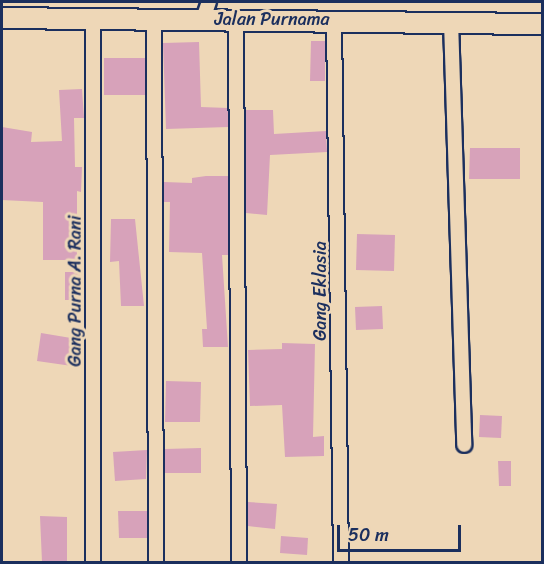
<!DOCTYPE html>
<html>
<head>
<meta charset="utf-8">
<style>
	body { margin:0 }
	#map { position:relative; width:544px; height:564px; overflow:hidden; background:#eed7b7; font-family:Sriracha,sans-serif }
	div>[style] { position:absolute }
	.building>* { inset:0; background:#d7a2ba }
	.roads { filter:drop-shadow(2px 0 #1b2f5e) drop-shadow(-2px 0 #1b2f5e) drop-shadow(0 2px #1b2f5e) drop-shadow(0 -2px #1b2f5e) }
	.street>* { height:14px; margin:-7px; padding:0 7px; transform-origin:7px; border-radius:7px; background:#eed7b7 }
	.secondary>* { height:20px; margin:-10px; padding:0 10px; transform-origin:10px; border-radius:10px; background:#eed7b7 }
	span { translate:-50% -50%; white-space:nowrap; text-align:center; line-height:1.15; -webkit-text-stroke:6px #eed7b7; paint-order:stroke }
	.street-label { font-size:18px; color:#1b2f5e }
	.frame { position:absolute; inset:0; border:3px solid #1b2f5e; pointer-events:none }
	.scale { position:absolute; left:337px; top:525px; width:124px; height:27px; box-sizing:border-box; border:3px solid #1b2f5e; border-top:0; padding-left:8px; font-size:18px; line-height:21px; white-space:nowrap; color:#1b2f5e; -webkit-text-stroke:4px #eed7b7; paint-order:stroke }
</style>
</head>
<body>
<div id="map">
	<div class="building">
		<i style="clip-path:polygon(311px 41px,325px 41px,325px 81px,310px 81px)"></i>
		<i style="clip-path:polygon(199px 42px,201px 107px,228px 108px,228px 127px,166px 129px,163px 43px)"></i>
		<i style="clip-path:polygon(104px 58px,145px 58px,145px 95px,104px 95px)"></i>
		<i style="clip-path:polygon(82px 89px,84px 118px,74px 118px,75px 167px,82px 167px,81px 192px,77px 191px,77px 260px,43px 260px,43px 202px,2px 200px,2px 127px,32px 132px,31px 142px,62px 141px,59px 90px)"></i>
		<i style="clip-path:polygon(246px 110px,273px 110px,274px 134px,326px 131px,327px 152px,270px 155px,267px 215px,246px 213px)"></i>
		<i style="clip-path:polygon(470px 148px,520px 148px,520px 179px,469px 179px)"></i>
		<i style="clip-path:polygon(206px 176px,228px 176px,228px 255px,222px 255px,228px 347px,203px 347px,202px 329px,207px 329px,202px 253px,169px 252px,170px 202px,164px 202px,164px 182px,192px 183px,192px 178px)"></i>
		<i style="clip-path:polygon(111px 219px,135px 219px,144px 306px,121px 306px,119px 261px,110px 262px)"></i>
		<i style="clip-path:polygon(357px 234px,395px 235px,394px 271px,356px 270px)"></i>
		<i style="clip-path:polygon(65px 272px,80px 272px,80px 300px,65px 300px)"></i>
		<i style="clip-path:polygon(382px 306px,383px 329px,356px 330px,355px 307px)"></i>
		<i style="clip-path:polygon(41px 333px,77px 339px,72px 366px,37px 361px)"></i>
		<i style="clip-path:polygon(282px 343px,315px 344px,313px 437px,324px 436px,324px 456px,285px 457px,282px 405px,250px 406px,248px 350px,282px 349px)"></i>
		<i style="clip-path:polygon(166px 381px,201px 382px,200px 422px,165px 422px)"></i>
		<i style="clip-path:polygon(480px 415px,502px 416px,501px 438px,479px 437px)"></i>
		<i style="clip-path:polygon(201px 448px,201px 473px,165px 473px,165px 449px)"></i>
		<i style="clip-path:polygon(147px 450px,146px 479px,115px 481px,113px 452px)"></i>
		<i style="clip-path:polygon(498px 461px,511px 461px,511px 486px,499px 486px)"></i>
		<i style="clip-path:polygon(248px 502px,277px 504px,275px 529px,248px 526px)"></i>
		<i style="clip-path:polygon(118px 511px,147px 511px,147px 538px,119px 538px)"></i>
		<i style="clip-path:polygon(40px 516px,67px 517px,67px 562px,42px 562px)"></i>
		<i style="clip-path:polygon(281px 536px,308px 538px,307px 555px,280px 553px)"></i>
	</div>
	<div class="roads">
		<div class="street">
			<i style="left:236px;top:18px;width:544px;rotate:89.68deg"></i>
			<i style="left:154px;top:19px;width:543px;rotate:89.79deg"></i>
			<i style="left:203px;top:19px;width:18px;rotate:-71deg"></i>
			<i style="left:334px;top:20px;width:542px;rotate:89.26deg"></i>
			<i style="left:451px;top:21px;width:424px;rotate:88.2deg"></i>
			<i style="left:93px;top:562px;width:543px;rotate:-90deg"></i>
		</div>
		<div class="secondary">
			<i style="left:2px;top:18px;width:540px;rotate:0.64deg"></i>
		</div>
	</div>
	<div class="street-label">
		<span style="left:272px;top:19px">Jalan Purnama</span>
		<span style="left:75px;top:291px;rotate:-90deg">Gang Purna A. Rani</span>
		<span style="left:320px;top:291px;rotate:-90deg">Gang Eklasia</span>
	</div>
	<div class="frame"></div>
	<div class="scale">50 m</div>
</div>
</body>
</html>
